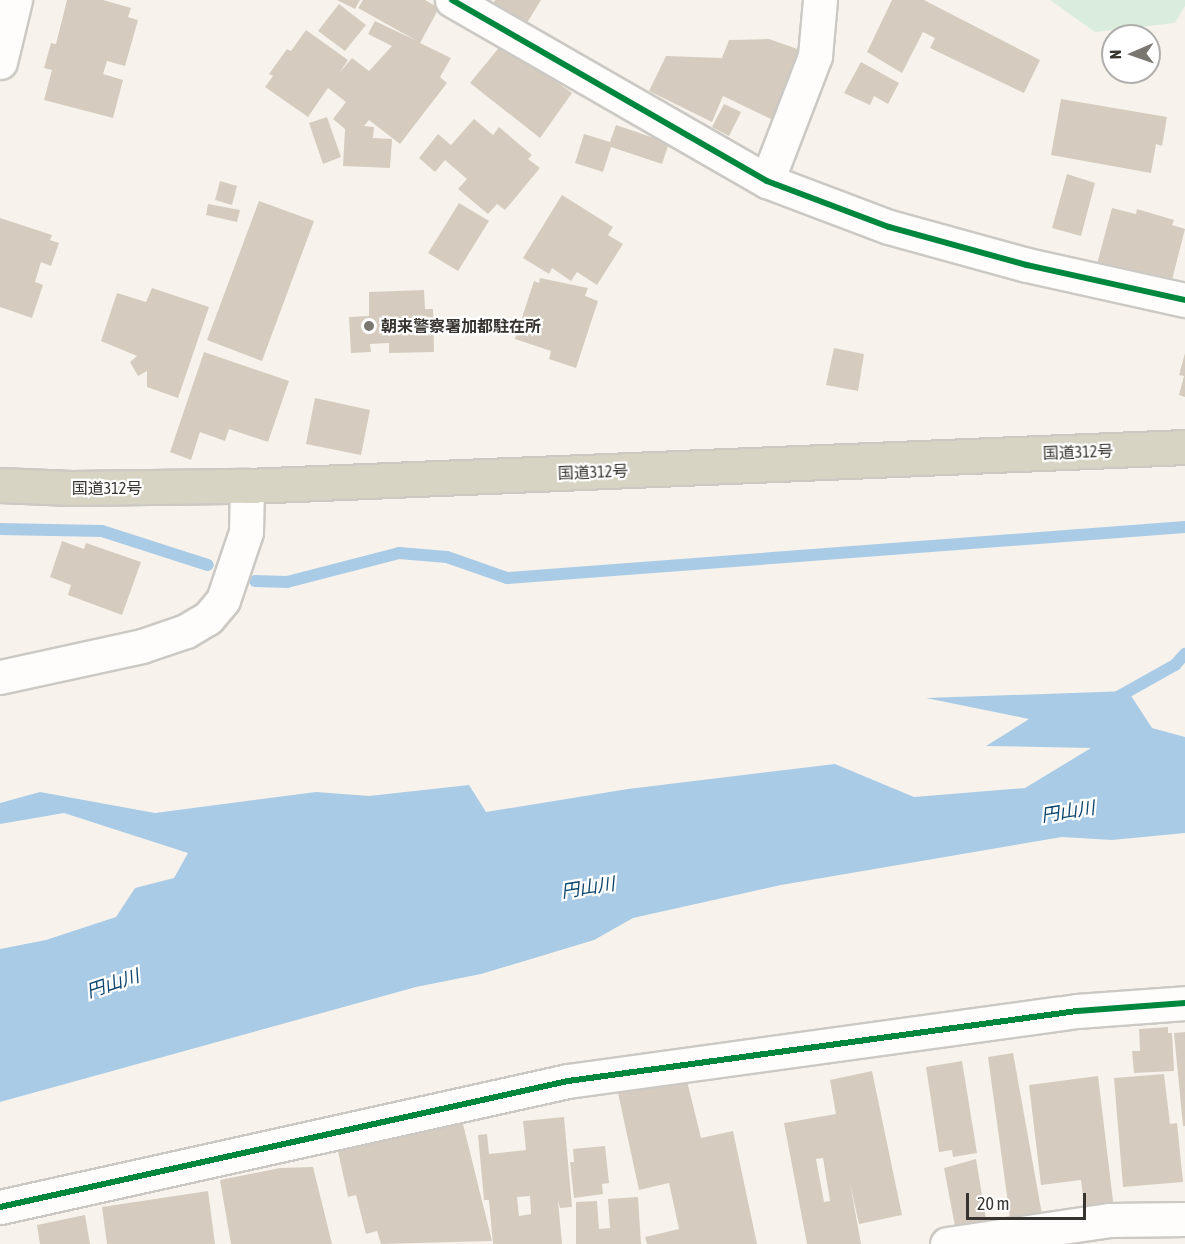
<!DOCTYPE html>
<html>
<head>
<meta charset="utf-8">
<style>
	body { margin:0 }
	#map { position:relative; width:1185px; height:1244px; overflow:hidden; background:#f7f3ec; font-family:"Asap Condensed","Noto Sans JP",sans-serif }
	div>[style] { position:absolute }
	.green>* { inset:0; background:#daeddc }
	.water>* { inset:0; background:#aacbe6 }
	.stream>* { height:12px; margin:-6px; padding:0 6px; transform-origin:6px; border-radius:6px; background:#aacbe6 }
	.building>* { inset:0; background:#d5ccbf }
	.roads { filter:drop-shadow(2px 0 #ccc9c4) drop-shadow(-2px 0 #ccc9c4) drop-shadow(0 2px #ccc9c4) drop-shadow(0 -2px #ccc9c4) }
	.street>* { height:33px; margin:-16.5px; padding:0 16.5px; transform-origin:16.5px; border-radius:16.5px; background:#fefdfc }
	.secondary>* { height:33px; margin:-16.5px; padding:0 16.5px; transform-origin:16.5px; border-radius:16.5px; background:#fefdfc }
	.highway>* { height:33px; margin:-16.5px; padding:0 16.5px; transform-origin:16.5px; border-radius:16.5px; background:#d8d4c4 }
	.cycleway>* { height:6px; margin:-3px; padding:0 3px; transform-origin:3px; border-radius:3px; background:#00873e }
	.dots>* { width:16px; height:16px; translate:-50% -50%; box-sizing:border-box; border:3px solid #fff; border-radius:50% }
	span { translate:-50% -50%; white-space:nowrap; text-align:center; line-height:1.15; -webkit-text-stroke:4.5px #fff; paint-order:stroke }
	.poi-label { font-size:16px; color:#37342f; font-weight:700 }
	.left { translate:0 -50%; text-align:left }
	.street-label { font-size:16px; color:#37342f }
	.water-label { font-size:18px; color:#0c456d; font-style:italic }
	.north { position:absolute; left:1101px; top:24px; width:60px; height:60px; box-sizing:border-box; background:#fff; border:2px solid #afaeac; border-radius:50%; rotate:268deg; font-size:16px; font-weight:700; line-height:24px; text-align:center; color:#37342f }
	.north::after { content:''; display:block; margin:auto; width:21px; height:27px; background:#7a7771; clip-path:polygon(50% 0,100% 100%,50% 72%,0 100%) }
	.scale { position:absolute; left:966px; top:1193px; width:120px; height:27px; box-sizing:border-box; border:3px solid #37342f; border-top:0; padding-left:8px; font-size:18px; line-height:21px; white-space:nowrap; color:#37342f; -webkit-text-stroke:4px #fff; paint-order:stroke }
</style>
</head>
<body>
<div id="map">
	<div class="green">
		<i style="clip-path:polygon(1050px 0,1185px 0,1185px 6px,1175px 23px,1095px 32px)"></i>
	</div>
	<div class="water">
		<i style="clip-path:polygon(1128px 691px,1152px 728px,1185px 737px,1185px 833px,1112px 840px,1062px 837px,781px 885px,633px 918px,594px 940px,481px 974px,416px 987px,0 1102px,0 949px,46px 940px,116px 917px,135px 888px,174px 878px,188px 853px,64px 813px,0 824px,0 803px,40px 792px,155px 813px,316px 792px,369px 796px,469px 785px,486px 812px,628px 789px,835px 764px,914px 797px,1025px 788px,1091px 748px,986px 746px,1029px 719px,926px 698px)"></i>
	</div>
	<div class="stream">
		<i style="left:0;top:529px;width:102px;rotate:1.1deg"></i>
		<i style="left:102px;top:531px;width:111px;rotate:17.8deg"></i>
		<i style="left:255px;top:581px;width:32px;rotate:2deg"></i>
		<i style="left:287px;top:582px;width:116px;rotate:-14.5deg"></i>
		<i style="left:399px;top:553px;width:48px;rotate:4.8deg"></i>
		<i style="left:447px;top:557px;width:64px;rotate:19.3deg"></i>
		<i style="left:507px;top:578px;width:680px;rotate:-4.3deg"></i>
		<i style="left:1116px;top:698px;width:68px;rotate:-29.2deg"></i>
		<i style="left:1175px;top:665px;width:15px;rotate:-48deg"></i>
	</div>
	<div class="building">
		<i style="clip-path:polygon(67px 0,103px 0,131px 8px,128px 17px,138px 20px,125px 66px,107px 61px,103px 74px,123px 80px,113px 118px,44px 100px,52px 70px,44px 68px,51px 43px,56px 44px)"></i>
		<i style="clip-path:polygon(337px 0,360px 0,355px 9px)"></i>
		<i style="clip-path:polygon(363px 0,425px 0,439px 8px,420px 43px,451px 58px,440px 77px,447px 83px,400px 144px,369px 120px,364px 126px,374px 127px,373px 138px,392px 139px,390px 168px,343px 166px,345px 129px,333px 119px,346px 102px,328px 88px,308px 117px,265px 87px,273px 76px,269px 74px,287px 49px,291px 51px,306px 30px,348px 60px,340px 72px,352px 58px,369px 71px,392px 46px,368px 34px,375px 21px,417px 41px,358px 8px)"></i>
		<i style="clip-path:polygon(495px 0,541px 0,525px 26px,492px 6px)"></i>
		<i style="clip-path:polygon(892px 0,924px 0,1040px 60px,1024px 93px,930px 48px,935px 38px,923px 32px,902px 73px,867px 52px)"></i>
		<i style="clip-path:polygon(339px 4px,366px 25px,345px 51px,318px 31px)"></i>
		<i style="clip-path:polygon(769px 39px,803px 51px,775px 121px,723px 96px,712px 122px,649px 91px,666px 56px,722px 58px,729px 40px)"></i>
		<i style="clip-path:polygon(502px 44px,572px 93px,540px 138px,470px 83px)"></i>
		<i style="clip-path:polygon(861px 62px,899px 83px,888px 104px,874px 96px,870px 105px,844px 93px)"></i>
		<i style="clip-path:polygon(1061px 99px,1167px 117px,1162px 146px,1156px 144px,1151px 173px,1051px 155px)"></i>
		<i style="clip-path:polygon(724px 104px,741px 112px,729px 136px,712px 127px)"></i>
		<i style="clip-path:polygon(327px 117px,341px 157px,323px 164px,309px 123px)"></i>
		<i style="clip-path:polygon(474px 119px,493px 135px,499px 127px,532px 155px,528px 159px,540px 168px,505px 210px,497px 204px,488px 214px,458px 189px,467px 179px,445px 160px,435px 172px,419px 158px,438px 134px,451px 145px)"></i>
		<i style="clip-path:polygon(616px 125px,669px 143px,662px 164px,611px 147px,603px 172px,575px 163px,584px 134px,610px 142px)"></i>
		<i style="clip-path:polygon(1067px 174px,1095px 183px,1081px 236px,1052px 228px)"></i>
		<i style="clip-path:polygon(220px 181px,237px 186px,232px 205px,215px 200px)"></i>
		<i style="clip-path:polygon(562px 195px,613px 227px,608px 235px,623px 244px,597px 285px,577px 272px,571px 281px,552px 268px,549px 274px,523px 258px)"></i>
		<i style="clip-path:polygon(259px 201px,314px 221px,262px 361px,207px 340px)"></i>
		<i style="clip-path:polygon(459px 203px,489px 221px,458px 271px,428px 253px)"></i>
		<i style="clip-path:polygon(208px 204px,240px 210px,237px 222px,206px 215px)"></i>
		<i style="clip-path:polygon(1112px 208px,1136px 214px,1137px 209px,1174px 220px,1172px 225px,1185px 229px,1171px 284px,1097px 264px)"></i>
		<i style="clip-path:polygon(0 218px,52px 235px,50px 240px,59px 243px,51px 266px,41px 262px,35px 282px,43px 285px,32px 318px,0 307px)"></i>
		<i style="clip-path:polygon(540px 278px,588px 288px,585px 296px,598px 301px,576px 368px,549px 359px,551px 351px,515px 339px,534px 281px,539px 283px)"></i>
		<i style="clip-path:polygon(152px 288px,209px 307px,178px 398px,147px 387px,147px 371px,138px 376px,130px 362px,137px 356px,101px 341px,117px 293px,146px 302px)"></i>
		<i style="clip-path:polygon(424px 290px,425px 309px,433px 309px,434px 352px,389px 353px,389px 343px,370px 344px,371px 352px,351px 353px,349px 317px,369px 316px,369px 292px)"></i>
		<i style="clip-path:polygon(834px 348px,864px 354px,858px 391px,826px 385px)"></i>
		<i style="clip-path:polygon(204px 352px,289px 381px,268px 442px,229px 429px,225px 441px,200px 432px,191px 460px,170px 452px)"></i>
		<i style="clip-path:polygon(1185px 353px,1185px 397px,1179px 395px,1184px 376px,1179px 375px)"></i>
		<i style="clip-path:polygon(315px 398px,370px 410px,361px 455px,306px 444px)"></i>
		<i style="clip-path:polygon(62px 541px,84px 549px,86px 543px,141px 562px,122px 615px,68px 595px,71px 585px,50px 577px)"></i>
		<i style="clip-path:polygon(1168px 1027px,1168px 1033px,1172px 1033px,1174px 1071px,1134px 1073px,1132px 1051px,1140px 1051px,1139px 1029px)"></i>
		<i style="clip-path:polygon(1185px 1032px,1185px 1126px,1183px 1126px,1174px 1033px)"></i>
		<i style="clip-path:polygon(1013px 1053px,1043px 1220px,1011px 1225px,988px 1057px)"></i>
		<i style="clip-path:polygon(962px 1061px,977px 1153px,953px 1157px,952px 1150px,939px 1152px,926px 1067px)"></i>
		<i style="clip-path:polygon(evenodd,872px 1071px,902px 1215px,859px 1224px,850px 1183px,861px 1244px,807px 1244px,784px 1123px,836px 1114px,830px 1080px,872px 1071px,823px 1158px,830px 1201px,824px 1202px,816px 1159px,823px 1158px)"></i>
		<i style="clip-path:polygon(1164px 1074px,1170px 1124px,1177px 1123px,1183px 1182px,1123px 1187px,1114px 1078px)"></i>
		<i style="clip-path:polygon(1098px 1076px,1114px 1209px,1085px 1213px,1081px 1180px,1041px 1185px,1029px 1085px)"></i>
		<i style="clip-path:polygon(687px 1081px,701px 1138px,733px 1131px,757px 1244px,647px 1244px,645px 1237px,679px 1229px,669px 1183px,639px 1190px,618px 1093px)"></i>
		<i style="clip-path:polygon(evenodd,564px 1117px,572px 1207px,560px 1208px,558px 1200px,562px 1244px,493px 1244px,489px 1200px,484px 1200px,478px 1135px,487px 1134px,489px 1154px,526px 1150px,523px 1121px,564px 1117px,530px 1196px,531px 1214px,519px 1216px,517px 1197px,530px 1196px)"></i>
		<i style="clip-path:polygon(462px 1120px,492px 1241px,381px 1244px,377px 1231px,366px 1234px,356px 1195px,348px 1197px,337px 1147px)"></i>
		<i style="clip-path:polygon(605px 1146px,609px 1183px,602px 1184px,603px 1194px,574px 1198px,570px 1162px,574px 1162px,573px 1149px)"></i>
		<i style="clip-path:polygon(976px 1159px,988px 1231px,957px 1237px,944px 1168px)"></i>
		<i style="clip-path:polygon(313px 1167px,332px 1244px,231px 1244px,220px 1180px,280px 1168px)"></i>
		<i style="clip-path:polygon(208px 1191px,215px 1244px,107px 1244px,102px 1207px)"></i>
		<i style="clip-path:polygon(638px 1197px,641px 1244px,576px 1244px,576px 1202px,597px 1201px,599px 1229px,610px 1228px,608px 1199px)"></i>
		<i style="clip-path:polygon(85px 1215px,90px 1244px,40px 1244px,37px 1225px)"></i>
	</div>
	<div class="roads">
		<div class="street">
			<i style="left:452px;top:0;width:363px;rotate:29.9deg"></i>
			<i style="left:767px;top:181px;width:130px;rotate:20.7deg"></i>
			<i style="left:889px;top:227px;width:143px;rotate:15.4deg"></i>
			<i style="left:1027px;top:265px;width:162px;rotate:12.5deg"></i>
			<i style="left:0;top:62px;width:64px;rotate:-76.4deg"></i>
			<i style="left:767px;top:181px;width:134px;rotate:-69deg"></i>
			<i style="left:815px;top:56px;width:56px;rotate:-84.9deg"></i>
			<i style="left:0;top:677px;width:145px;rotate:-12.3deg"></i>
			<i style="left:142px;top:646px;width:46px;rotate:-18.8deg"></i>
			<i style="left:186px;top:631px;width:26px;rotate:-31deg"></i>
			<i style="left:208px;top:618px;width:23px;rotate:-50deg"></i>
			<i style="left:223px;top:600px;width:72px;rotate:-71.3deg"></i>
			<i style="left:246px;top:532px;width:46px;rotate:-88.8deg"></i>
			<i style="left:0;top:1207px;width:582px;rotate:-12.51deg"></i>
			<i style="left:568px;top:1081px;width:514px;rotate:-7.83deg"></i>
			<i style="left:1077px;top:1011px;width:108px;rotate:-4.2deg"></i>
		</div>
		<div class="secondary">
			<i style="left:947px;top:1244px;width:165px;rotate:-8.4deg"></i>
			<i style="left:1110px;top:1220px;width:75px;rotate:-0.8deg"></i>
		</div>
		<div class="highway">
			<i style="left:0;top:485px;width:71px;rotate:2.4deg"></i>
			<i style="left:71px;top:488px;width:176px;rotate:-0.7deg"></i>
			<i style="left:247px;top:486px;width:939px;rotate:-2.38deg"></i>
		</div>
	</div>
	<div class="cycleway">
		<i style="left:452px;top:0;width:363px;rotate:29.9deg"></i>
		<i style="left:767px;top:181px;width:130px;rotate:20.7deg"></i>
		<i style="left:889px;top:227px;width:143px;rotate:15.4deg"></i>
		<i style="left:1027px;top:265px;width:162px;rotate:12.5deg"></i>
		<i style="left:0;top:1207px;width:582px;rotate:-12.51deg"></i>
		<i style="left:568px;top:1081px;width:514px;rotate:-7.83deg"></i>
		<i style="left:1077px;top:1011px;width:108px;rotate:-4.2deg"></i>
	</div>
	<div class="dots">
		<i style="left:369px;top:326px;background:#7a7771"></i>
	</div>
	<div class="poi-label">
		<span class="left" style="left:381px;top:326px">朝来警察署加都駐在所</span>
	</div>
	<div class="street-label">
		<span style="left:1078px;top:452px;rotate:-2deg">国道312号</span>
		<span style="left:593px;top:472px;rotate:-2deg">国道312号</span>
		<span style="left:107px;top:488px">国道312号</span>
	</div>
	<div class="water-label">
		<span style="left:1068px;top:812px;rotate:-9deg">円山川</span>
		<span style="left:588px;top:888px;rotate:-9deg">円山川</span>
		<span style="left:113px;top:984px;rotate:-18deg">円山川</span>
	</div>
	<div class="north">N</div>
	<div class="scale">20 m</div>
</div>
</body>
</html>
